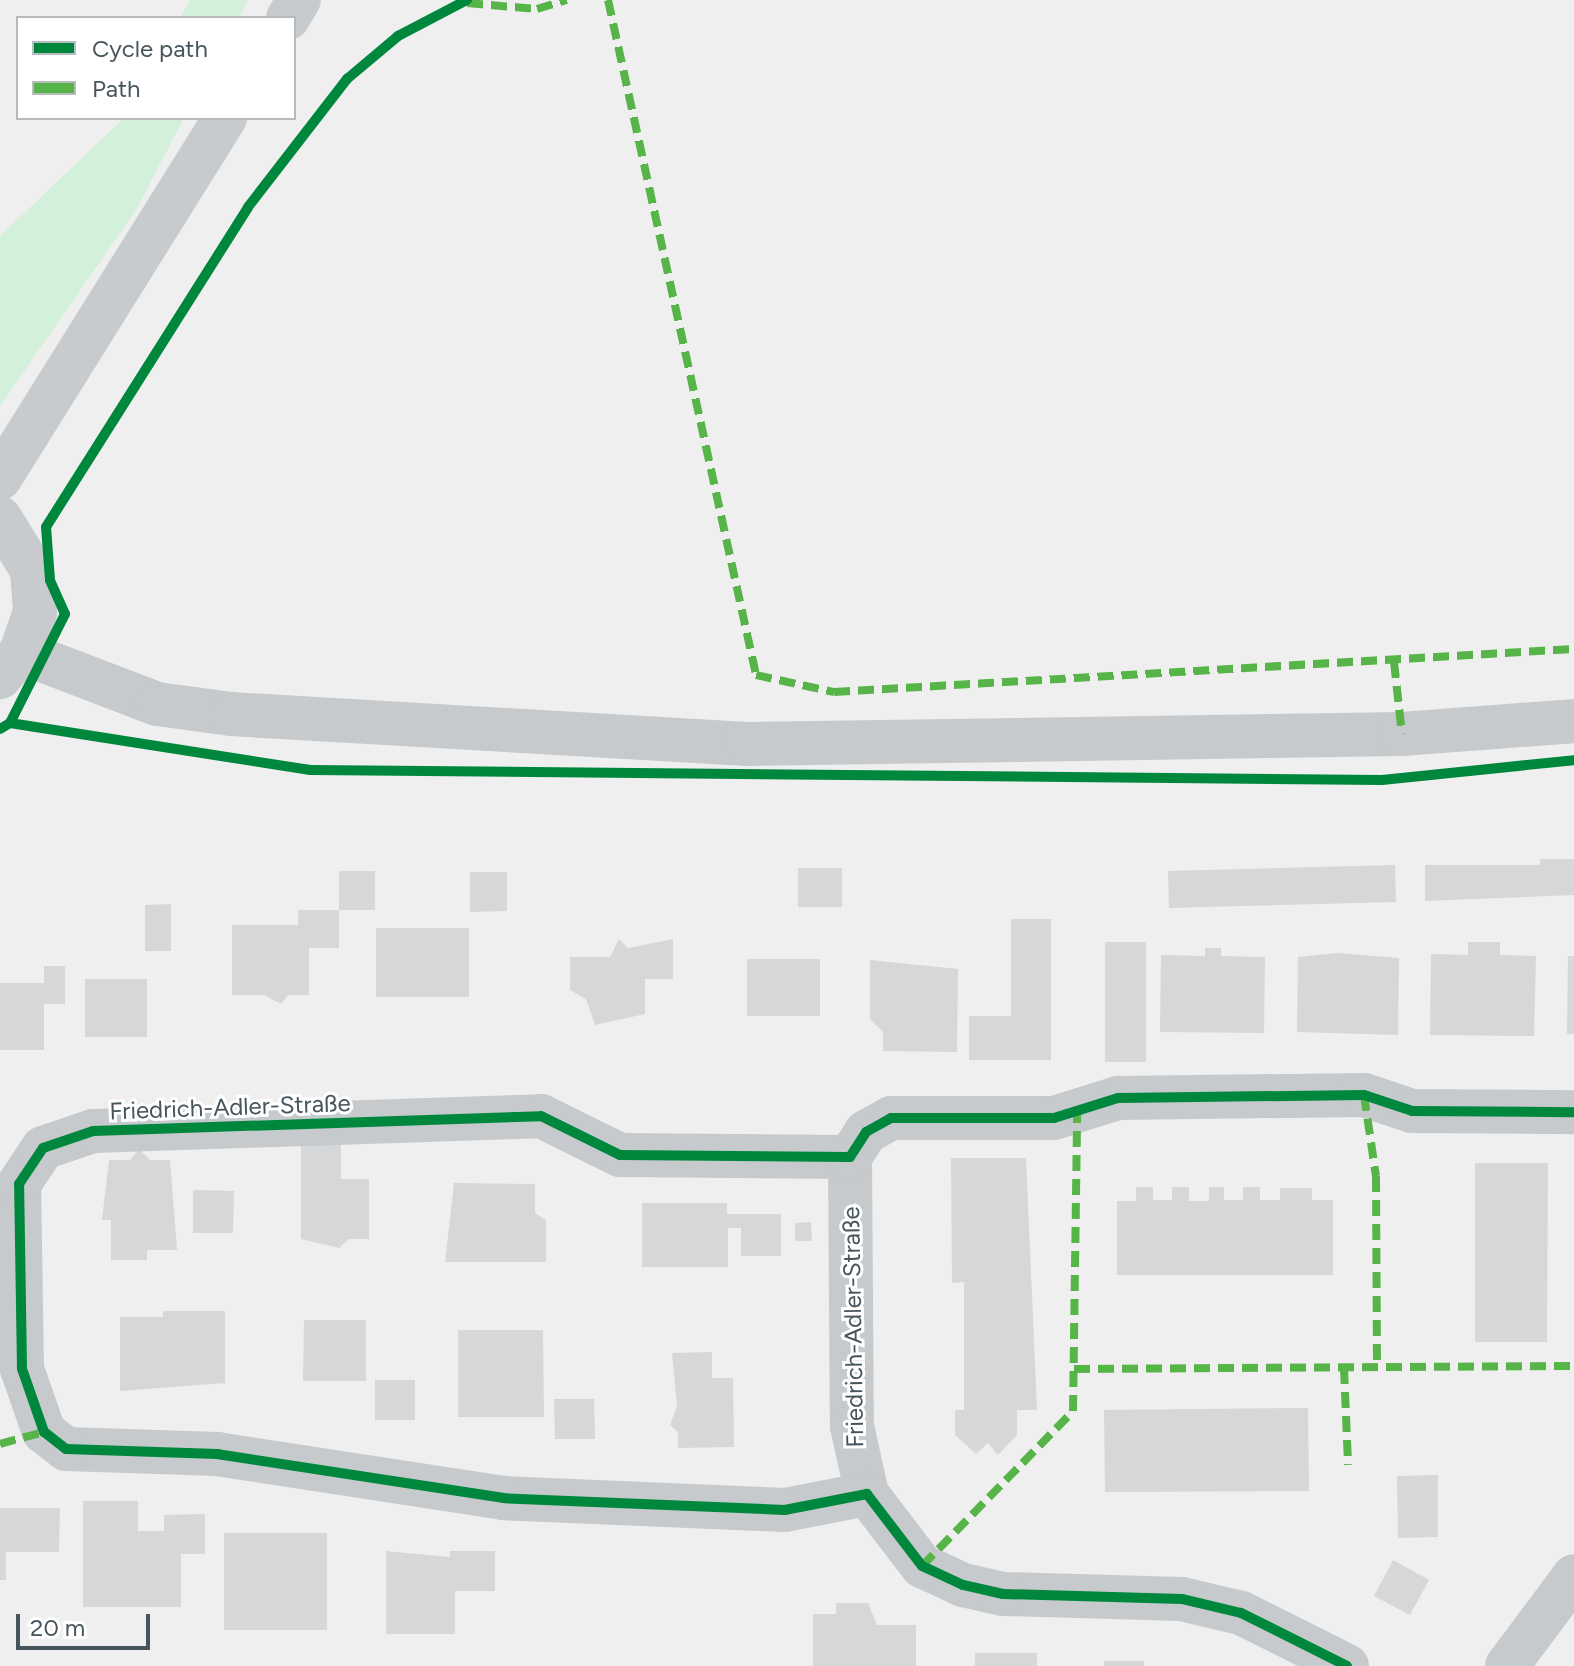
<!DOCTYPE html>
<html>
<head>
<meta charset="utf-8">
<style>
	body { margin:0 }
	#map { position:relative; width:1574px; height:1666px; overflow:hidden; background:#f0efef; font-family:Figtree,sans-serif }
	div>[style] { position:absolute }
	.green>* { inset:0; background:#d3f0da }
	.building>* { inset:0; background:#d6d7d8 }
	.minor>* { height:44px; margin:-22px; padding:0 22px; transform-origin:22px; border-radius:22px; background:#c6cacc }
	.tertiary>* { height:44px; margin:-22px; padding:0 22px; transform-origin:22px; border-radius:22px; background:#c6cacc }
	.secondary>* { height:44px; margin:-22px; padding:0 22px; transform-origin:22px; border-radius:22px; background:#c8cbce }
	.quiet>* { height:8px; margin-top:-4px; transform-origin:0; background:repeating-linear-gradient(90deg,#57b448 0 16px,transparent 0 24px) }
	.cycleway>* { height:10px; margin:-5px; padding:0 5px; transform-origin:5px; border-radius:5px; background:#00873e }
	span { translate:-50% -50%; white-space:nowrap; text-align:center; line-height:1.15; -webkit-text-stroke:6px #fff; paint-order:stroke }
	.street-label { font-size:24px; color:#46545c }
	.legend { position:absolute; left:16px; top:16px; width:280px; height:104px; box-sizing:border-box; background:#fff; border:2px solid #b5bbbe; margin:0; padding:10px 14px; list-style:none; font-size:24px; color:#46545c }
	.legend li { display:flex; align-items:center; gap:16px; height:40px }
	.legend b { width:40px; border:2px solid #b5bbbe }
	.scale { position:absolute; left:16px; top:1614px; width:134px; height:36px; box-sizing:border-box; border:4px solid #46545c; border-top:0; padding-left:10px; font-size:24px; line-height:28px; white-space:nowrap; color:#46545c; -webkit-text-stroke:6px #fff; paint-order:stroke }
</style>
</head>
<body>
<div id="map">
	<div class="green">
		<i style="clip-path:polygon(190px 0,248px 0,239px 18px,180px 18px)"></i>
		<i style="clip-path:polygon(124px 118px,184px 118px,136px 210px,0 406px,0 236px)"></i>
	</div>
	<div class="building">
		<i style="clip-path:polygon(1540px 859px,1574px 859px,1574px 895px,1425px 901px,1425px 865px,1540px 865px)"></i>
		<i style="clip-path:polygon(1395px 865px,1396px 902px,1169px 908px,1168px 871px)"></i>
		<i style="clip-path:polygon(798px 868px,842px 868px,842px 907px,798px 907px)"></i>
		<i style="clip-path:polygon(339px 871px,375px 871px,375px 910px,339px 910px)"></i>
		<i style="clip-path:polygon(470px 872px,507px 872px,507px 911px,470px 912px)"></i>
		<i style="clip-path:polygon(171px 904px,171px 951px,145px 951px,145px 905px)"></i>
		<i style="clip-path:polygon(298px 910px,339px 910px,339px 948px,309px 948px,309px 995px,288px 995px,281px 1004px,264px 995px,232px 995px,232px 925px,298px 925px)"></i>
		<i style="clip-path:polygon(1011px 919px,1051px 919px,1051px 1060px,969px 1060px,969px 1016px,1011px 1016px)"></i>
		<i style="clip-path:polygon(376px 928px,469px 928px,469px 997px,376px 997px)"></i>
		<i style="clip-path:polygon(619px 939px,628px 948px,673px 939px,673px 979px,645px 979px,645px 1014px,595px 1025px,586px 999px,570px 990px,570px 957px,610px 957px)"></i>
		<i style="clip-path:polygon(1105px 942px,1146px 942px,1146px 1062px,1105px 1062px)"></i>
		<i style="clip-path:polygon(1468px 942px,1500px 942px,1500px 955px,1536px 956px,1534px 1036px,1430px 1035px,1431px 954px,1468px 955px)"></i>
		<i style="clip-path:polygon(1205px 948px,1221px 948px,1221px 956px,1265px 957px,1264px 1033px,1160px 1032px,1161px 955px,1205px 956px)"></i>
		<i style="clip-path:polygon(1338px 953px,1399px 958px,1398px 1035px,1297px 1032px,1298px 957px)"></i>
		<i style="clip-path:polygon(1568px 956px,1574px 956px,1574px 1034px,1567px 1034px)"></i>
		<i style="clip-path:polygon(747px 959px,820px 959px,820px 1016px,747px 1016px)"></i>
		<i style="clip-path:polygon(870px 960px,958px 969px,957px 1052px,883px 1051px,883px 1032px,870px 1019px)"></i>
		<i style="clip-path:polygon(44px 966px,65px 966px,65px 1004px,44px 1004px,44px 1050px,0 1050px,0 983px,44px 983px)"></i>
		<i style="clip-path:polygon(85px 979px,147px 979px,147px 1037px,85px 1037px)"></i>
		<i style="clip-path:polygon(301px 1139px,341px 1139px,341px 1179px,369px 1179px,369px 1239px,349px 1239px,339px 1248px,301px 1239px)"></i>
		<i style="clip-path:polygon(139px 1149px,150px 1160px,170px 1160px,177px 1250px,147px 1250px,147px 1260px,111px 1260px,111px 1220px,102px 1220px,109px 1160px,130px 1160px)"></i>
		<i style="clip-path:polygon(951px 1158px,1026px 1158px,1037px 1410px,1017px 1410px,1017px 1435px,998px 1455px,988px 1443px,976px 1454px,955px 1435px,955px 1410px,964px 1410px,964px 1282px,952px 1283px)"></i>
		<i style="clip-path:polygon(1475px 1163px,1548px 1163px,1547px 1342px,1475px 1342px)"></i>
		<i style="clip-path:polygon(454px 1183px,535px 1184px,535px 1213px,546px 1220px,546px 1262px,445px 1262px)"></i>
		<i style="clip-path:polygon(1136px 1187px,1153px 1187px,1153px 1200px,1172px 1200px,1172px 1187px,1189px 1187px,1189px 1201px,1209px 1201px,1209px 1187px,1224px 1187px,1224px 1200px,1243px 1200px,1243px 1187px,1260px 1187px,1260px 1200px,1280px 1200px,1280px 1188px,1312px 1188px,1312px 1200px,1333px 1200px,1333px 1275px,1117px 1275px,1117px 1201px,1136px 1201px)"></i>
		<i style="clip-path:polygon(193px 1190px,234px 1191px,233px 1233px,193px 1233px)"></i>
		<i style="clip-path:polygon(642px 1203px,727px 1203px,727px 1214px,781px 1214px,781px 1256px,741px 1256px,741px 1228px,728px 1228px,728px 1267px,642px 1267px)"></i>
		<i style="clip-path:polygon(811px 1222px,812px 1241px,795px 1241px,795px 1223px)"></i>
		<i style="clip-path:polygon(163px 1311px,225px 1311px,225px 1383px,120px 1391px,120px 1317px,163px 1317px)"></i>
		<i style="clip-path:polygon(304px 1320px,366px 1320px,366px 1381px,303px 1381px)"></i>
		<i style="clip-path:polygon(458px 1330px,543px 1330px,544px 1417px,458px 1417px)"></i>
		<i style="clip-path:polygon(712px 1352px,712px 1378px,733px 1378px,734px 1447px,678px 1448px,678px 1432px,670px 1425px,677px 1406px,672px 1353px)"></i>
		<i style="clip-path:polygon(375px 1380px,415px 1380px,415px 1420px,375px 1420px)"></i>
		<i style="clip-path:polygon(554px 1399px,594px 1399px,595px 1439px,555px 1439px)"></i>
		<i style="clip-path:polygon(1308px 1408px,1309px 1491px,1105px 1492px,1104px 1410px)"></i>
		<i style="clip-path:polygon(1438px 1475px,1438px 1537px,1398px 1538px,1397px 1476px)"></i>
		<i style="clip-path:polygon(83px 1501px,138px 1501px,138px 1531px,164px 1531px,164px 1515px,205px 1514px,205px 1554px,181px 1554px,181px 1607px,83px 1607px)"></i>
		<i style="clip-path:polygon(0 1508px,60px 1508px,59px 1552px,6px 1552px,6px 1580px,0 1580px)"></i>
		<i style="clip-path:polygon(224px 1533px,327px 1533px,327px 1630px,224px 1630px)"></i>
		<i style="clip-path:polygon(386px 1551px,450px 1557px,450px 1551px,495px 1551px,495px 1591px,455px 1591px,455px 1634px,386px 1634px)"></i>
		<i style="clip-path:polygon(1393px 1560px,1429px 1580px,1410px 1615px,1374px 1596px)"></i>
		<i style="clip-path:polygon(836px 1603px,868px 1603px,877px 1625px,916px 1625px,916px 1666px,813px 1666px,813px 1614px,836px 1614px)"></i>
		<i style="clip-path:polygon(975px 1653px,1037px 1653px,1037px 1666px,975px 1666px)"></i>
		<i style="clip-path:polygon(1104px 1661px,1144px 1661px,1144px 1666px,1104px 1666px)"></i>
	</div>
	<div class="minor">
		<i style="left:850px;top:1157px;width:269px;rotate:89.6deg"></i>
		<i style="left:852px;top:1426px;width:70px;rotate:77.6deg"></i>
		<i style="left:1347px;top:1666px;width:119px;rotate:-153.4deg"></i>
		<i style="left:1241px;top:1613px;width:61px;rotate:-166.7deg"></i>
		<i style="left:1182px;top:1599px;width:179px;rotate:-178.4deg"></i>
		<i style="left:1003px;top:1594px;width:41px;rotate:-167.3deg"></i>
		<i style="left:963px;top:1585px;width:45px;rotate:-155.1deg"></i>
		<i style="left:922px;top:1566px;width:91px;rotate:-127.4deg"></i>
		<i style="left:867px;top:1494px;width:84px;rotate:169deg"></i>
		<i style="left:785px;top:1510px;width:281px;rotate:-177.6deg"></i>
		<i style="left:504px;top:1498px;width:289px;rotate:-171.3deg"></i>
		<i style="left:218px;top:1454px;width:152px;rotate:-178.1deg"></i>
		<i style="left:66px;top:1449px;width:28px;rotate:-142deg"></i>
		<i style="left:44px;top:1432px;width:67px;rotate:-109.2deg"></i>
		<i style="left:22px;top:1369px;width:185px;rotate:-90.9deg"></i>
		<i style="left:19px;top:1184px;width:43px;rotate:-56.3deg"></i>
		<i style="left:43px;top:1148px;width:53px;rotate:-18.8deg"></i>
		<i style="left:93px;top:1131px;width:448px;rotate:-1.9deg"></i>
		<i style="left:541px;top:1116px;width:88px;rotate:26.3deg"></i>
		<i style="left:620px;top:1155px;width:230px;rotate:0.5deg"></i>
		<i style="left:850px;top:1157px;width:30px;rotate:-57deg"></i>
		<i style="left:866px;top:1132px;width:29px;rotate:-29deg"></i>
		<i style="left:891px;top:1118px;width:163px"></i>
		<i style="left:1054px;top:1118px;width:67px;rotate:-17.4deg"></i>
		<i style="left:1118px;top:1098px;width:246px;rotate:-0.7deg"></i>
		<i style="left:1364px;top:1095px;width:51px;rotate:18.4deg"></i>
		<i style="left:1412px;top:1111px;width:162px;rotate:0.4deg"></i>
		<i style="left:1507px;top:1666px;width:112px;rotate:-53.3deg"></i>
	</div>
	<div class="tertiary">
		<i style="left:21px;top:652px;width:146px;rotate:20.9deg"></i>
		<i style="left:157px;top:704px;width:75px;rotate:7.7deg"></i>
		<i style="left:231px;top:714px;width:517px;rotate:3.33deg"></i>
		<i style="left:747px;top:744px;width:655px;rotate:-0.87deg"></i>
		<i style="left:1402px;top:734px;width:172px;rotate:-4.3deg"></i>
	</div>
	<div class="secondary">
		<i style="left:288px;top:18px;width:21px;rotate:-59deg"></i>
		<i style="left:0;top:478px;width:425px;rotate:-58deg"></i>
		<i style="left:0;top:518px;width:61px;rotate:58.4deg"></i>
		<i style="left:32px;top:570px;width:42px;rotate:85.9deg"></i>
		<i style="left:35px;top:612px;width:42px;rotate:109.3deg"></i>
		<i style="left:21px;top:652px;width:33px;rotate:130deg"></i>
	</div>
	<div class="quiet">
		<i style="left:608px;top:0;width:691px;rotate:77.63deg"></i>
		<i style="left:756px;top:675px;width:80px;rotate:12.3deg"></i>
		<i style="left:834px;top:692px;width:741px;rotate:-3.33deg"></i>
		<i style="left:467px;top:3px;width:70px;rotate:4.9deg"></i>
		<i style="left:537px;top:9px;width:31px;rotate:-17deg"></i>
		<i style="left:1394px;top:662px;width:72px;rotate:83.7deg"></i>
		<i style="left:1364px;top:1095px;width:82px;rotate:81.6deg"></i>
		<i style="left:1376px;top:1176px;width:192px;rotate:89.7deg"></i>
		<i style="left:1344px;top:1368px;width:97px;rotate:87.6deg"></i>
		<i style="left:1074px;top:1369px;width:500px;rotate:-0.34deg"></i>
		<i style="left:0;top:1444px;width:46px;rotate:-15.3deg"></i>
		<i style="left:922px;top:1566px;width:216px;rotate:-45.7deg"></i>
		<i style="left:1073px;top:1411px;width:300px;rotate:-89.2deg"></i>
	</div>
	<div class="cycleway">
		<i style="left:10px;top:723px;width:304px;rotate:8.9deg"></i>
		<i style="left:310px;top:770px;width:1072px;rotate:0.53deg"></i>
		<i style="left:1382px;top:780px;width:193px;rotate:-5.9deg"></i>
		<i style="left:0;top:729px;width:12px;rotate:-31deg"></i>
		<i style="left:10px;top:723px;width:122px;rotate:-63.2deg"></i>
		<i style="left:65px;top:614px;width:37px;rotate:-114deg"></i>
		<i style="left:50px;top:580px;width:53px;rotate:-94.3deg"></i>
		<i style="left:46px;top:527px;width:378px;rotate:-57.7deg"></i>
		<i style="left:248px;top:207px;width:162px;rotate:-52.3deg"></i>
		<i style="left:347px;top:79px;width:67px;rotate:-40.1deg"></i>
		<i style="left:398px;top:36px;width:78px;rotate:-27.6deg"></i>
		<i style="left:1347px;top:1666px;width:119px;rotate:-153.4deg"></i>
		<i style="left:1241px;top:1613px;width:61px;rotate:-166.7deg"></i>
		<i style="left:1182px;top:1599px;width:179px;rotate:-178.4deg"></i>
		<i style="left:1003px;top:1594px;width:41px;rotate:-167.3deg"></i>
		<i style="left:963px;top:1585px;width:45px;rotate:-155.1deg"></i>
		<i style="left:922px;top:1566px;width:91px;rotate:-127.4deg"></i>
		<i style="left:867px;top:1494px;width:84px;rotate:169deg"></i>
		<i style="left:785px;top:1510px;width:281px;rotate:-177.6deg"></i>
		<i style="left:504px;top:1498px;width:289px;rotate:-171.3deg"></i>
		<i style="left:218px;top:1454px;width:152px;rotate:-178.1deg"></i>
		<i style="left:66px;top:1449px;width:28px;rotate:-142deg"></i>
		<i style="left:44px;top:1432px;width:67px;rotate:-109.2deg"></i>
		<i style="left:22px;top:1369px;width:185px;rotate:-90.9deg"></i>
		<i style="left:19px;top:1184px;width:43px;rotate:-56.3deg"></i>
		<i style="left:43px;top:1148px;width:53px;rotate:-18.8deg"></i>
		<i style="left:93px;top:1131px;width:448px;rotate:-1.9deg"></i>
		<i style="left:541px;top:1116px;width:88px;rotate:26.3deg"></i>
		<i style="left:620px;top:1155px;width:230px;rotate:0.5deg"></i>
		<i style="left:850px;top:1157px;width:30px;rotate:-57deg"></i>
		<i style="left:866px;top:1132px;width:29px;rotate:-29deg"></i>
		<i style="left:891px;top:1118px;width:163px"></i>
		<i style="left:1054px;top:1118px;width:67px;rotate:-17.4deg"></i>
		<i style="left:1118px;top:1098px;width:246px;rotate:-0.7deg"></i>
		<i style="left:1364px;top:1095px;width:51px;rotate:18.4deg"></i>
		<i style="left:1412px;top:1111px;width:162px;rotate:0.4deg"></i>
	</div>
	<div class="street-label">
		<span style="left:230px;top:1107px;rotate:-2deg">Friedrich-Adler-Straße</span>
		<span style="left:853px;top:1327px;rotate:-91deg">Friedrich-Adler-Straße</span>
	</div>
	<ul class="legend">
	<li><b style="height:10px;background:#00873e"></b>Cycle path</li>
	<li><b style="height:10px;background:#57b448"></b>Path</li>
	</ul>
	<div class="scale">20 m</div>
</div>
</body>
</html>
